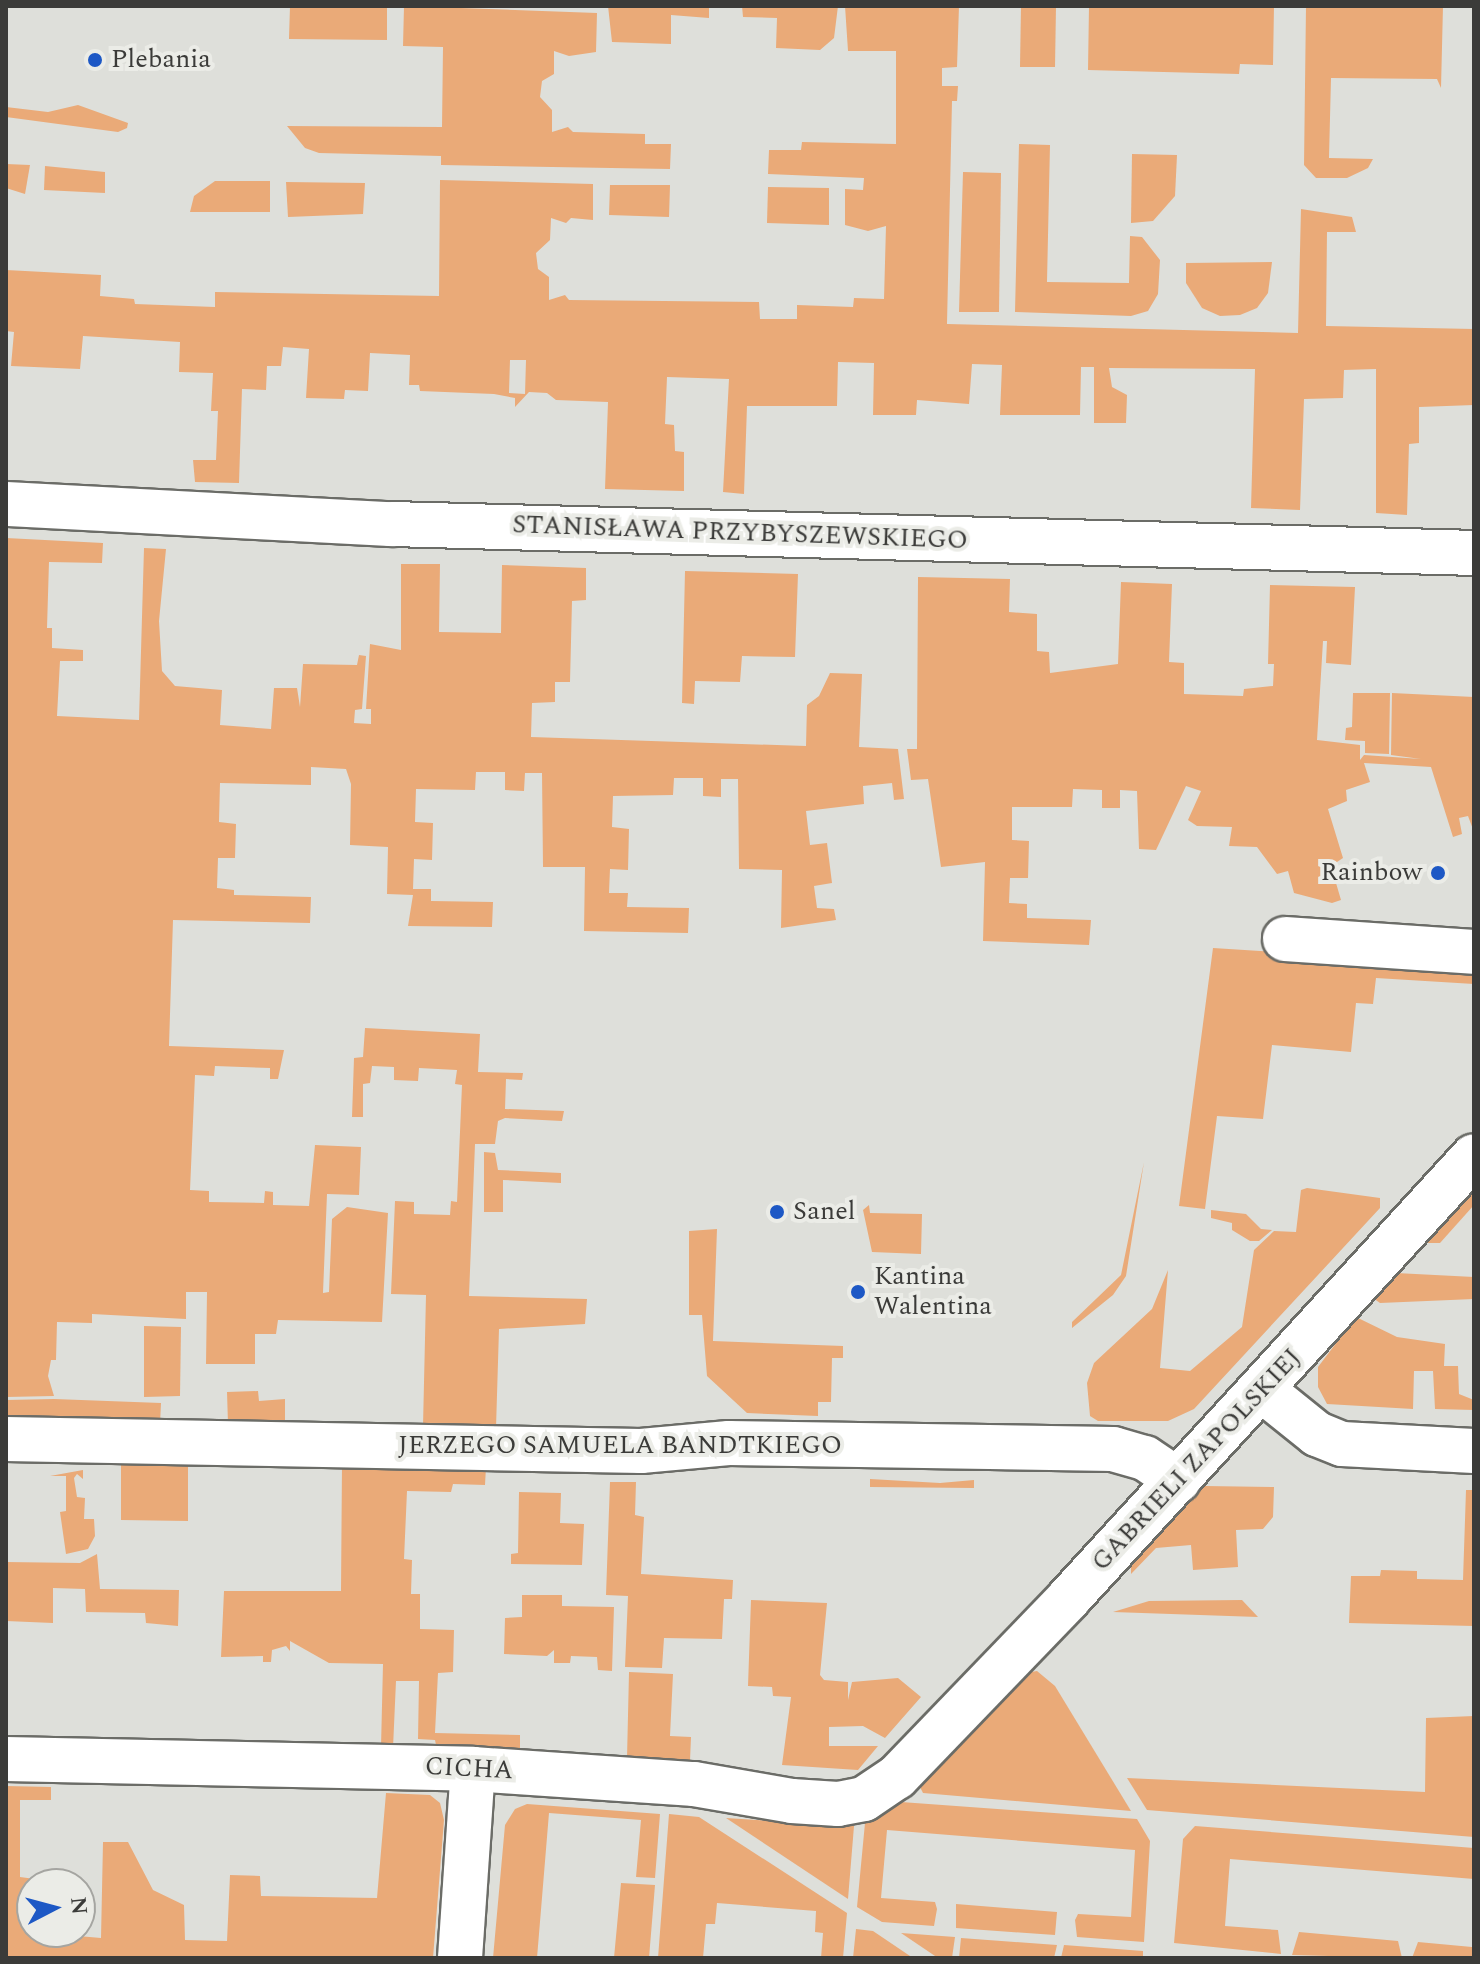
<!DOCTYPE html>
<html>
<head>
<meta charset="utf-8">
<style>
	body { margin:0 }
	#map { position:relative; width:1480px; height:1964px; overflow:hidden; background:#dedfda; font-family:Spectral,serif }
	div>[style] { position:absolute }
	.green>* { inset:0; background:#eaaa78 }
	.roads { filter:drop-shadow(2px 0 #6b6c67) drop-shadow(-2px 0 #6b6c67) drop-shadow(0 2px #6b6c67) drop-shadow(0 -2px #6b6c67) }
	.minor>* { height:44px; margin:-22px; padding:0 22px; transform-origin:22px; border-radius:22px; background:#fff }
	.dots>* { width:22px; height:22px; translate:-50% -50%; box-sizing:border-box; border:4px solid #ebece7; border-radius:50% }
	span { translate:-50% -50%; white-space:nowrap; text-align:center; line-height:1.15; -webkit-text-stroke:8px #ebece7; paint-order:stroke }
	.poi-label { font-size:26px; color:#3b3b39 }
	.left { translate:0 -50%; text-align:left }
	.right { translate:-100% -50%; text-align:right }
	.street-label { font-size:26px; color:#3b3b39 }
	.frame { position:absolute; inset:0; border:8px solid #3b3b39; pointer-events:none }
	.north { position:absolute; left:16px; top:1868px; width:80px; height:80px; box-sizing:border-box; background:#ebece7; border:2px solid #a5a5a1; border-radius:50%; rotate:84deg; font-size:22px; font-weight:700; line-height:32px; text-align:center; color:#3b3b39 }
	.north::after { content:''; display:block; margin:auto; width:28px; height:36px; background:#1d58c5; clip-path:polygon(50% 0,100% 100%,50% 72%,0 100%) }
</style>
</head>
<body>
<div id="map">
	<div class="green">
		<i style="clip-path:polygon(290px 6px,387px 6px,387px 40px,289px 39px)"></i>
		<i style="clip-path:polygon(404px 6px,597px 13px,596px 52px,569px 56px,554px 51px,554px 74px,542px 81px,540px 97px,552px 110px,552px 132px,568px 127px,573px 132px,645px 134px,645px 144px,671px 144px,670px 169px,441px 165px,441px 156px,319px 153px,305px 148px,287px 126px,442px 127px,443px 47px,403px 46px)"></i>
		<i style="clip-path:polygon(608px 6px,709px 6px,709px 18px,671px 15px,671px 44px,612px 42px)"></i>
		<i style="clip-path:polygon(742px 6px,838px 6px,834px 38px,820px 50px,776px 48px,777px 18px,743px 17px)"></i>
		<i style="clip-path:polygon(evenodd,845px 6px,959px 6px,957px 67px,942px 68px,942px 86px,958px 86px,957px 101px,952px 101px,947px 324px,1298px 333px,1301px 209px,1352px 217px,1356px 232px,1327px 232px,1326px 326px,1474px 329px,1474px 405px,1419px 407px,1419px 443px,1409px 444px,1407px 515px,1376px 513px,1376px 369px,1344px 370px,1343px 398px,1304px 399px,1300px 510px,1251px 508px,1255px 369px,1109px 368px,1112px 387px,1127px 395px,1126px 423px,1094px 423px,1094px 367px,1081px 367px,1080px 415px,1000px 415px,1002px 365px,972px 364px,969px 404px,917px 400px,916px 415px,873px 415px,874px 363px,838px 362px,837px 406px,747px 406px,744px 494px,723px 492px,729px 379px,667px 377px,665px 424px,674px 425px,675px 451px,684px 452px,684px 491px,605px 489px,608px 402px,556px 400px,547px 393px,529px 392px,515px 407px,515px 398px,494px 394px,420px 391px,419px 385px,409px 385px,410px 355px,370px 353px,368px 391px,345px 390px,344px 399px,306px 398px,309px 349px,283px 347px,281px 366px,267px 366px,266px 390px,242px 389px,239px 483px,195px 482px,193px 460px,216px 460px,218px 411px,211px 411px,213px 373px,179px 372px,180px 342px,83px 336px,80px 369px,11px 366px,14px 332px,6px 331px,6px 270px,101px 275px,100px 296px,134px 299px,135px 304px,215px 307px,215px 292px,439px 296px,440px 180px,593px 184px,593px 220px,571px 218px,566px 223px,551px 218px,550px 240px,536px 253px,538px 269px,549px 277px,549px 300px,565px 295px,569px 300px,759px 302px,760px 319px,797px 319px,797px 305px,853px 307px,854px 298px,884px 299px,886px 226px,868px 231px,845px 225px,845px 189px,863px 190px,864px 178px,768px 174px,769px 150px,801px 150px,802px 142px,896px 144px,896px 51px,848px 51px,845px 6px,510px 360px,526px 360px,525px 394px,509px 393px,510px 360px)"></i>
		<i style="clip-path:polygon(1021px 6px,1056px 6px,1055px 67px,1020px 67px)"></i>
		<i style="clip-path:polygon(1089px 6px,1274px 6px,1273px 65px,1240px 64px,1239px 74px,1088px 70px)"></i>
		<i style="clip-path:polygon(1306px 6px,1443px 6px,1441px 88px,1437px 79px,1331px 78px,1329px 158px,1373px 159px,1368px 168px,1347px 178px,1316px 178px,1304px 165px)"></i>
		<i style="clip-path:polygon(78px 105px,128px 123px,127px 128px,118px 132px,6px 117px,6px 107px,48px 112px)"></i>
		<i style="clip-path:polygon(1019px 144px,1050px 145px,1047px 282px,1129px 283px,1130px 236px,1142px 237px,1160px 260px,1158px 294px,1148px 311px,1131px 316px,1015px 312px)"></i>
		<i style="clip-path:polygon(1132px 154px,1177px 155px,1175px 196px,1153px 221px,1131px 223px)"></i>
		<i style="clip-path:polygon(6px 164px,30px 165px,25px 194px,6px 188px)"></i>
		<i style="clip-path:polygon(45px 166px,105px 172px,105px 193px,44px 190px)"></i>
		<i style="clip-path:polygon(963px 172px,1001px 173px,999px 312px,959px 312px)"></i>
		<i style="clip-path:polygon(215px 181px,270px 181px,270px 212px,190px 212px,194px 196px)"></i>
		<i style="clip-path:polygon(286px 182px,365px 183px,363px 214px,288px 217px)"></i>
		<i style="clip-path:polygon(610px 185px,670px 185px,669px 217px,609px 215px)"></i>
		<i style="clip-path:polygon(768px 187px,829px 188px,829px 225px,767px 223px)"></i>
		<i style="clip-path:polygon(1272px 262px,1268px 293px,1257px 308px,1240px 315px,1220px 316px,1202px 308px,1186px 283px,1186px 263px)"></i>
		<i style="clip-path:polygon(6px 538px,103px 543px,102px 563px,49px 562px,47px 628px,52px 628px,52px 648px,83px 650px,83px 661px,60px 661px,57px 716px,139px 720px,144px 548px,166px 549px,159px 621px,162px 671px,175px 686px,222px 690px,220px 725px,271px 729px,274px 688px,297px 688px,300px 707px,303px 664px,357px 665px,359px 655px,366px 656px,362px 709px,355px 710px,354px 723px,371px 724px,371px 709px,366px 709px,370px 644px,401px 650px,401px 564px,440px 564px,439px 632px,501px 633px,502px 565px,586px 568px,586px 600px,572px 601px,570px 682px,555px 682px,555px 702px,532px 703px,531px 737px,806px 746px,807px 705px,819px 696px,830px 673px,862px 674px,859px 747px,898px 749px,904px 799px,894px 800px,892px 783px,863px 786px,864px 804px,806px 811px,810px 845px,827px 843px,832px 883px,814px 886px,817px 908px,834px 909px,836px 920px,781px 928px,782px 870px,739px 869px,738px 779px,721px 779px,721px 797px,703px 796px,703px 778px,674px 778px,673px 795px,613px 796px,612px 827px,629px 829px,628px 870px,610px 869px,609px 893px,628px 893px,627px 907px,689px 908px,688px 933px,584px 931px,585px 867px,543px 867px,542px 773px,525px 773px,524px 791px,505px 790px,505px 772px,476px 772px,475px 790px,416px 789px,415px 822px,433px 823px,432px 860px,414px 859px,413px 889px,431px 889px,431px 901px,493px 902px,492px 927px,408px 926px,413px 895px,387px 894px,388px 847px,350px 845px,351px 784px,346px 769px,311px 767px,311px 785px,220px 783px,219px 822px,236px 824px,235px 858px,218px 858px,217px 888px,234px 890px,234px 895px,311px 897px,310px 923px,173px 920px,169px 1046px,284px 1050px,278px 1079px,270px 1079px,270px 1068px,215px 1066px,214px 1076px,195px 1075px,190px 1190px,209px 1191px,209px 1202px,264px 1203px,265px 1191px,273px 1192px,273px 1205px,309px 1206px,315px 1145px,361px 1147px,359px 1195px,327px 1194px,323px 1293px,329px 1292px,332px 1219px,347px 1207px,388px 1213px,382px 1322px,278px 1320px,276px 1334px,255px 1334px,255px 1364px,206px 1364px,207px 1292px,186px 1292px,186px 1319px,92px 1314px,92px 1323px,57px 1322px,56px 1360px,51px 1360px,48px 1376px,54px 1396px,6px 1397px)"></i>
		<i style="clip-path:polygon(685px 571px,798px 574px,795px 657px,742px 656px,740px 682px,695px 681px,694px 704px,682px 703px)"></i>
		<i style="clip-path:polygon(918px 577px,1010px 579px,1009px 612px,1037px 614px,1037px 651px,1049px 652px,1050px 673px,1118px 664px,1121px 582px,1172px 584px,1169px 662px,1184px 663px,1184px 694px,1243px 696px,1244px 689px,1273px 686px,1274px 664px,1268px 664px,1270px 585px,1355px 587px,1351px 665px,1326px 663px,1327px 641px,1323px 641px,1317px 740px,1360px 745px,1360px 760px,1364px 755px,1421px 759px,1391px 755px,1392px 693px,1474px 697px,1474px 832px,1468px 816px,1459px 818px,1462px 834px,1453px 837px,1431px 767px,1364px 763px,1370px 782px,1346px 790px,1347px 801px,1328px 809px,1343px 858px,1331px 866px,1341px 900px,1332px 903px,1294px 893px,1288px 871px,1277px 874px,1257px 847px,1229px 846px,1232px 827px,1197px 826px,1188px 820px,1201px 791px,1186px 786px,1156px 850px,1139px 849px,1137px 791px,1120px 790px,1120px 808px,1102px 808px,1102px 790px,1073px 789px,1072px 807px,1012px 807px,1012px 840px,1029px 841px,1028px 878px,1010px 878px,1009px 903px,1027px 904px,1027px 918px,1091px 920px,1089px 945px,983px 941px,985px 862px,941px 867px,928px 779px,911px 780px,907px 749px,917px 749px)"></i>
		<i style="clip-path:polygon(1353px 693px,1390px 693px,1389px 754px,1365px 753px,1365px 741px,1345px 740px,1346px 728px,1352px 727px)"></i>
		<i style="clip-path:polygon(1213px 948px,1474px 965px,1474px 984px,1376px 978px,1373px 1004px,1356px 1003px,1351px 1052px,1272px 1045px,1263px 1119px,1217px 1116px,1205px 1209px,1179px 1206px)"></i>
		<i style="clip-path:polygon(365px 1028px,480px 1034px,478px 1072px,523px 1073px,522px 1080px,506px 1079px,505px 1109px,564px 1111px,562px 1121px,505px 1118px,498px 1121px,495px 1144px,475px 1144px,469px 1296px,587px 1299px,585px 1324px,499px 1329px,496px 1428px,423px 1426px,426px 1295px,391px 1294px,395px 1201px,414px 1202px,414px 1214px,450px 1215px,451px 1201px,457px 1202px,462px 1085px,455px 1084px,457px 1070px,419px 1068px,418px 1081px,394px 1080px,394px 1067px,372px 1066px,370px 1083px,363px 1084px,363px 1117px,352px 1117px,354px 1058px,363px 1057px)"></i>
		<i style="clip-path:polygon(484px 1152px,495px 1153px,498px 1170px,561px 1173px,561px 1183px,503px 1180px,503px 1212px,484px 1212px)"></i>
		<i style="clip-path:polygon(1144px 1162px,1126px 1276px,1113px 1295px,1072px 1328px,1072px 1322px,1121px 1275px)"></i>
		<i style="clip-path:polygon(1307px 1188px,1380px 1198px,1380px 1208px,1194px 1409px,1168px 1421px,1098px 1421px,1090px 1416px,1087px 1383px,1094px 1363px,1152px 1309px,1168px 1270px,1160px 1368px,1190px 1371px,1242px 1327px,1254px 1250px,1274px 1231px,1296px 1232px,1301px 1190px)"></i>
		<i style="clip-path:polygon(1474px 1189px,1474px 1205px,1440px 1243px,1423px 1243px)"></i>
		<i style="clip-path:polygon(869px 1205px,870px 1213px,922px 1214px,921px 1254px,872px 1252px,863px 1210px)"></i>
		<i style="clip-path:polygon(1211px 1210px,1246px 1214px,1261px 1229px,1272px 1230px,1259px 1241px,1250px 1241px,1232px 1230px,1232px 1223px,1211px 1218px)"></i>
		<i style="clip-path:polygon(717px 1229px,713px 1341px,843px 1346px,843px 1358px,832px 1358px,831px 1402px,818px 1402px,818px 1416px,747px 1413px,707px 1376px,702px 1315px,689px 1315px,689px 1231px)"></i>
		<i style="clip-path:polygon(1396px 1273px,1474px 1277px,1474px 1299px,1380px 1303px,1373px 1298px)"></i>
		<i style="clip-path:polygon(1356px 1317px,1397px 1337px,1445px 1344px,1444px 1366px,1458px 1366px,1459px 1394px,1474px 1400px,1474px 1410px,1435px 1409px,1433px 1371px,1414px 1371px,1413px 1409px,1327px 1404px,1318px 1387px,1318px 1367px)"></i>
		<i style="clip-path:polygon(144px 1326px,181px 1327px,180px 1396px,144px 1397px)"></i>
		<i style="clip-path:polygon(258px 1391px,259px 1401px,285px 1399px,285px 1425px,228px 1424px,227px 1392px)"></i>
		<i style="clip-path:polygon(54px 1399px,161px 1403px,160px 1424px,6px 1420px,6px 1400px)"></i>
		<i style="clip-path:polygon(121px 1462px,188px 1463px,188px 1521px,121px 1520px)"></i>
		<i style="clip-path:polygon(342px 1464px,486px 1467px,485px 1485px,453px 1484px,451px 1492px,407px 1491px,404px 1559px,412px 1560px,411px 1594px,420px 1594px,420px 1629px,454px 1630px,453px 1672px,438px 1673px,435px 1733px,520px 1735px,520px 1753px,437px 1750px,435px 1740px,418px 1739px,419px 1681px,396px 1681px,393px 1748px,381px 1747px,383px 1664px,329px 1663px,290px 1641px,290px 1651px,286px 1646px,272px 1650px,271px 1662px,263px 1662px,263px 1656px,221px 1657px,224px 1591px,341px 1591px)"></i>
		<i style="clip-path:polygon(83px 1470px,83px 1479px,77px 1474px,74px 1478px,77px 1497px,85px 1498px,84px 1519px,94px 1519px,95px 1536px,88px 1549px,66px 1554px,60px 1512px,66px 1511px,66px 1476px,50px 1476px)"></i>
		<i style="clip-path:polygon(870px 1479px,940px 1483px,974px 1480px,974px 1488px,870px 1487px)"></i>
		<i style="clip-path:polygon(610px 1482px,636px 1482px,635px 1515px,644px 1517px,641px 1574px,733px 1580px,732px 1599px,724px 1599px,722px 1639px,664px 1638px,662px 1668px,625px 1667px,628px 1596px,606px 1595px)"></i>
		<i style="clip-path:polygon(1205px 1486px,1274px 1487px,1273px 1517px,1263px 1529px,1236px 1530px,1238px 1567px,1193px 1570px,1191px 1545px,1156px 1548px,1131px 1574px,1131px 1564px)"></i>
		<i style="clip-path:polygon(1466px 1490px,1474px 1490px,1474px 1626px,1349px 1623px,1351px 1576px,1380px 1576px,1381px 1570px,1417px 1571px,1417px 1579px,1463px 1580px)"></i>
		<i style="clip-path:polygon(519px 1492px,561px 1493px,560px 1523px,584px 1524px,582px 1565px,511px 1564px,511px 1554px,518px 1553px)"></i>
		<i style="clip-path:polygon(97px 1554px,100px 1589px,179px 1590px,178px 1626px,146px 1623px,145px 1613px,86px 1612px,85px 1589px,53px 1588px,53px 1623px,6px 1621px,6px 1562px,80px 1563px)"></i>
		<i style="clip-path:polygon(522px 1595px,562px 1595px,562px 1606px,614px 1607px,612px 1671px,598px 1670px,597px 1657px,571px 1656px,570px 1663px,554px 1663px,554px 1650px,547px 1656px,504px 1654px,505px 1618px,522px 1617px)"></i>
		<i style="clip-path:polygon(751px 1600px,827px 1603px,820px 1675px,824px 1680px,848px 1682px,848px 1700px,852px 1682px,898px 1678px,921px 1697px,885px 1738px,863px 1726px,829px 1727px,829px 1746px,878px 1746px,858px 1770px,782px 1765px,791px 1697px,773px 1696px,772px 1687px,748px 1686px)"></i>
		<i style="clip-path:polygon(1242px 1600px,1258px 1617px,1113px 1612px,1149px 1601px)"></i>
		<i style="clip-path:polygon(1037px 1671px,1055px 1686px,1131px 1811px,923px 1793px,919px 1785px,1025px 1673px)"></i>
		<i style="clip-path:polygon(629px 1672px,673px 1674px,670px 1736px,691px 1737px,690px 1761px,627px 1758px)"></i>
		<i style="clip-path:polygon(1474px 1716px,1474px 1837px,1147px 1810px,1127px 1778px,1425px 1792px,1426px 1718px)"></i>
		<i style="clip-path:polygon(6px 1786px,51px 1787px,51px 1800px,20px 1800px,20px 1877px,50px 1881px,32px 1884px,32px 1932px,101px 1938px,103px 1842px,128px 1842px,153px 1890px,184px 1905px,185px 1940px,227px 1941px,230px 1875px,260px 1876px,261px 1896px,377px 1898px,386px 1793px,430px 1795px,440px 1803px,444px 1820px,433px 1958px,6px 1958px)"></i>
		<i style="clip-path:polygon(901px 1802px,1137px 1819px,1150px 1841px,1144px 1942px,1077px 1937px,1075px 1920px,1078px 1914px,1131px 1917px,1135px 1850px,887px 1830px,881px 1898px,935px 1902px,937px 1909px,934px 1926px,882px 1922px,857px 1907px,865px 1823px)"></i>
		<i style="clip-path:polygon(527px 1804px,660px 1814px,655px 1878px,636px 1877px,641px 1820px,549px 1813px,537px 1958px,493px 1958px,505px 1825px,515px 1809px)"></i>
		<i style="clip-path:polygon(669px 1814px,699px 1817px,847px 1913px,843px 1958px,821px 1958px,823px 1933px,815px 1932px,816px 1911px,717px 1903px,715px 1924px,706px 1924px,703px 1958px,658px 1958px)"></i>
		<i style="clip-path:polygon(726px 1818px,854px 1826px,848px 1899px)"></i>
		<i style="clip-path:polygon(1195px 1826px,1474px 1848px,1474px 1879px,1230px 1859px,1225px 1926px,1278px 1930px,1281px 1954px,1174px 1943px,1183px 1839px)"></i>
		<i style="clip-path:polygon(621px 1883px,655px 1885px,649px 1958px,614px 1958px)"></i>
		<i style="clip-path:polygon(956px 1904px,1057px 1912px,1055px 1935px,956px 1928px)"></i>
		<i style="clip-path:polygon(1474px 1918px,1474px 1958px,1412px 1958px,1418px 1942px,1472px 1947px)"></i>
		<i style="clip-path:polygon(856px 1929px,873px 1931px,913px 1958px,853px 1958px)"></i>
		<i style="clip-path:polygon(1299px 1932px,1398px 1941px,1402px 1958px,1292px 1955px)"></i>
		<i style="clip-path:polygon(901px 1933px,955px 1937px,952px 1958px,938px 1958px)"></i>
		<i style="clip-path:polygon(961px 1938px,1057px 1945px,1054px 1958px,959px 1958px)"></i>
		<i style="clip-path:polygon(1064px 1945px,1143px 1951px,1143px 1958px,1061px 1958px)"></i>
	</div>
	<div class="roads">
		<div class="minor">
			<i style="left:6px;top:504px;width:386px;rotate:3deg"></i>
			<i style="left:391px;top:524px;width:1083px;rotate:1.53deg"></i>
			<i style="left:1285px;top:939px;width:189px;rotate:3.9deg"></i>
			<i style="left:1261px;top:1389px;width:72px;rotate:38.8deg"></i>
			<i style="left:1317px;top:1434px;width:27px;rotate:22deg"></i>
			<i style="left:1342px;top:1444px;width:132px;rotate:3deg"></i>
			<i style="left:6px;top:1439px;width:635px;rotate:1.08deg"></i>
			<i style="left:641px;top:1451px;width:88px;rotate:-5.2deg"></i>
			<i style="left:729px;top:1443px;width:384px;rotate:0.9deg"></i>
			<i style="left:1113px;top:1449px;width:33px;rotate:16deg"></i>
			<i style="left:1145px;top:1458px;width:40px;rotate:34deg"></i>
			<i style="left:6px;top:1759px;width:467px;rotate:1.2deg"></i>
			<i style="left:473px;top:1769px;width:222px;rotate:3.9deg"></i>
			<i style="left:694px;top:1784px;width:99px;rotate:9.8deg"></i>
			<i style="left:792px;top:1801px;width:46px;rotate:3.7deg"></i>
			<i style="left:838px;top:1804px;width:26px;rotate:-11deg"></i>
			<i style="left:864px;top:1799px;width:40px;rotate:-34deg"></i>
			<i style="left:897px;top:1777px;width:248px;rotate:-46.1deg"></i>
			<i style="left:1069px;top:1598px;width:599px;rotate:-47.5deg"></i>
			<i style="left:460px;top:1958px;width:189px;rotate:-86.1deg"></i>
		</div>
	</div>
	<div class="dots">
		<i style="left:95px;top:60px;background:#1d58c5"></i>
		<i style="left:1438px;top:873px;background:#1d58c5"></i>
		<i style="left:777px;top:1212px;background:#1d58c5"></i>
		<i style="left:858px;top:1292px;background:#1d58c5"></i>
	</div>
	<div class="poi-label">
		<span class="left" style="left:111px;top:60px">Plebania</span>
		<span class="right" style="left:1422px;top:873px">Rainbow</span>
		<span class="left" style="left:793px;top:1212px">Sanel</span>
		<span class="left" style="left:874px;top:1292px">Kantina<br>Walentina</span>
	</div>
	<div class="street-label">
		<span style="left:740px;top:533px;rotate:2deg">STANISŁAWA PRZYBYSZEWSKIEGO</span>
		<span style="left:620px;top:1446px">JERZEGO SAMUELA BANDTKIEGO</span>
		<span style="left:1197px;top:1460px;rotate:-47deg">GABRIELI ZAPOLSKIEJ</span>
		<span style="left:469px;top:1769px;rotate:3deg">CICHA</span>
	</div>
	<div class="frame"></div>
	<div class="north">N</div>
</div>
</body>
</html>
